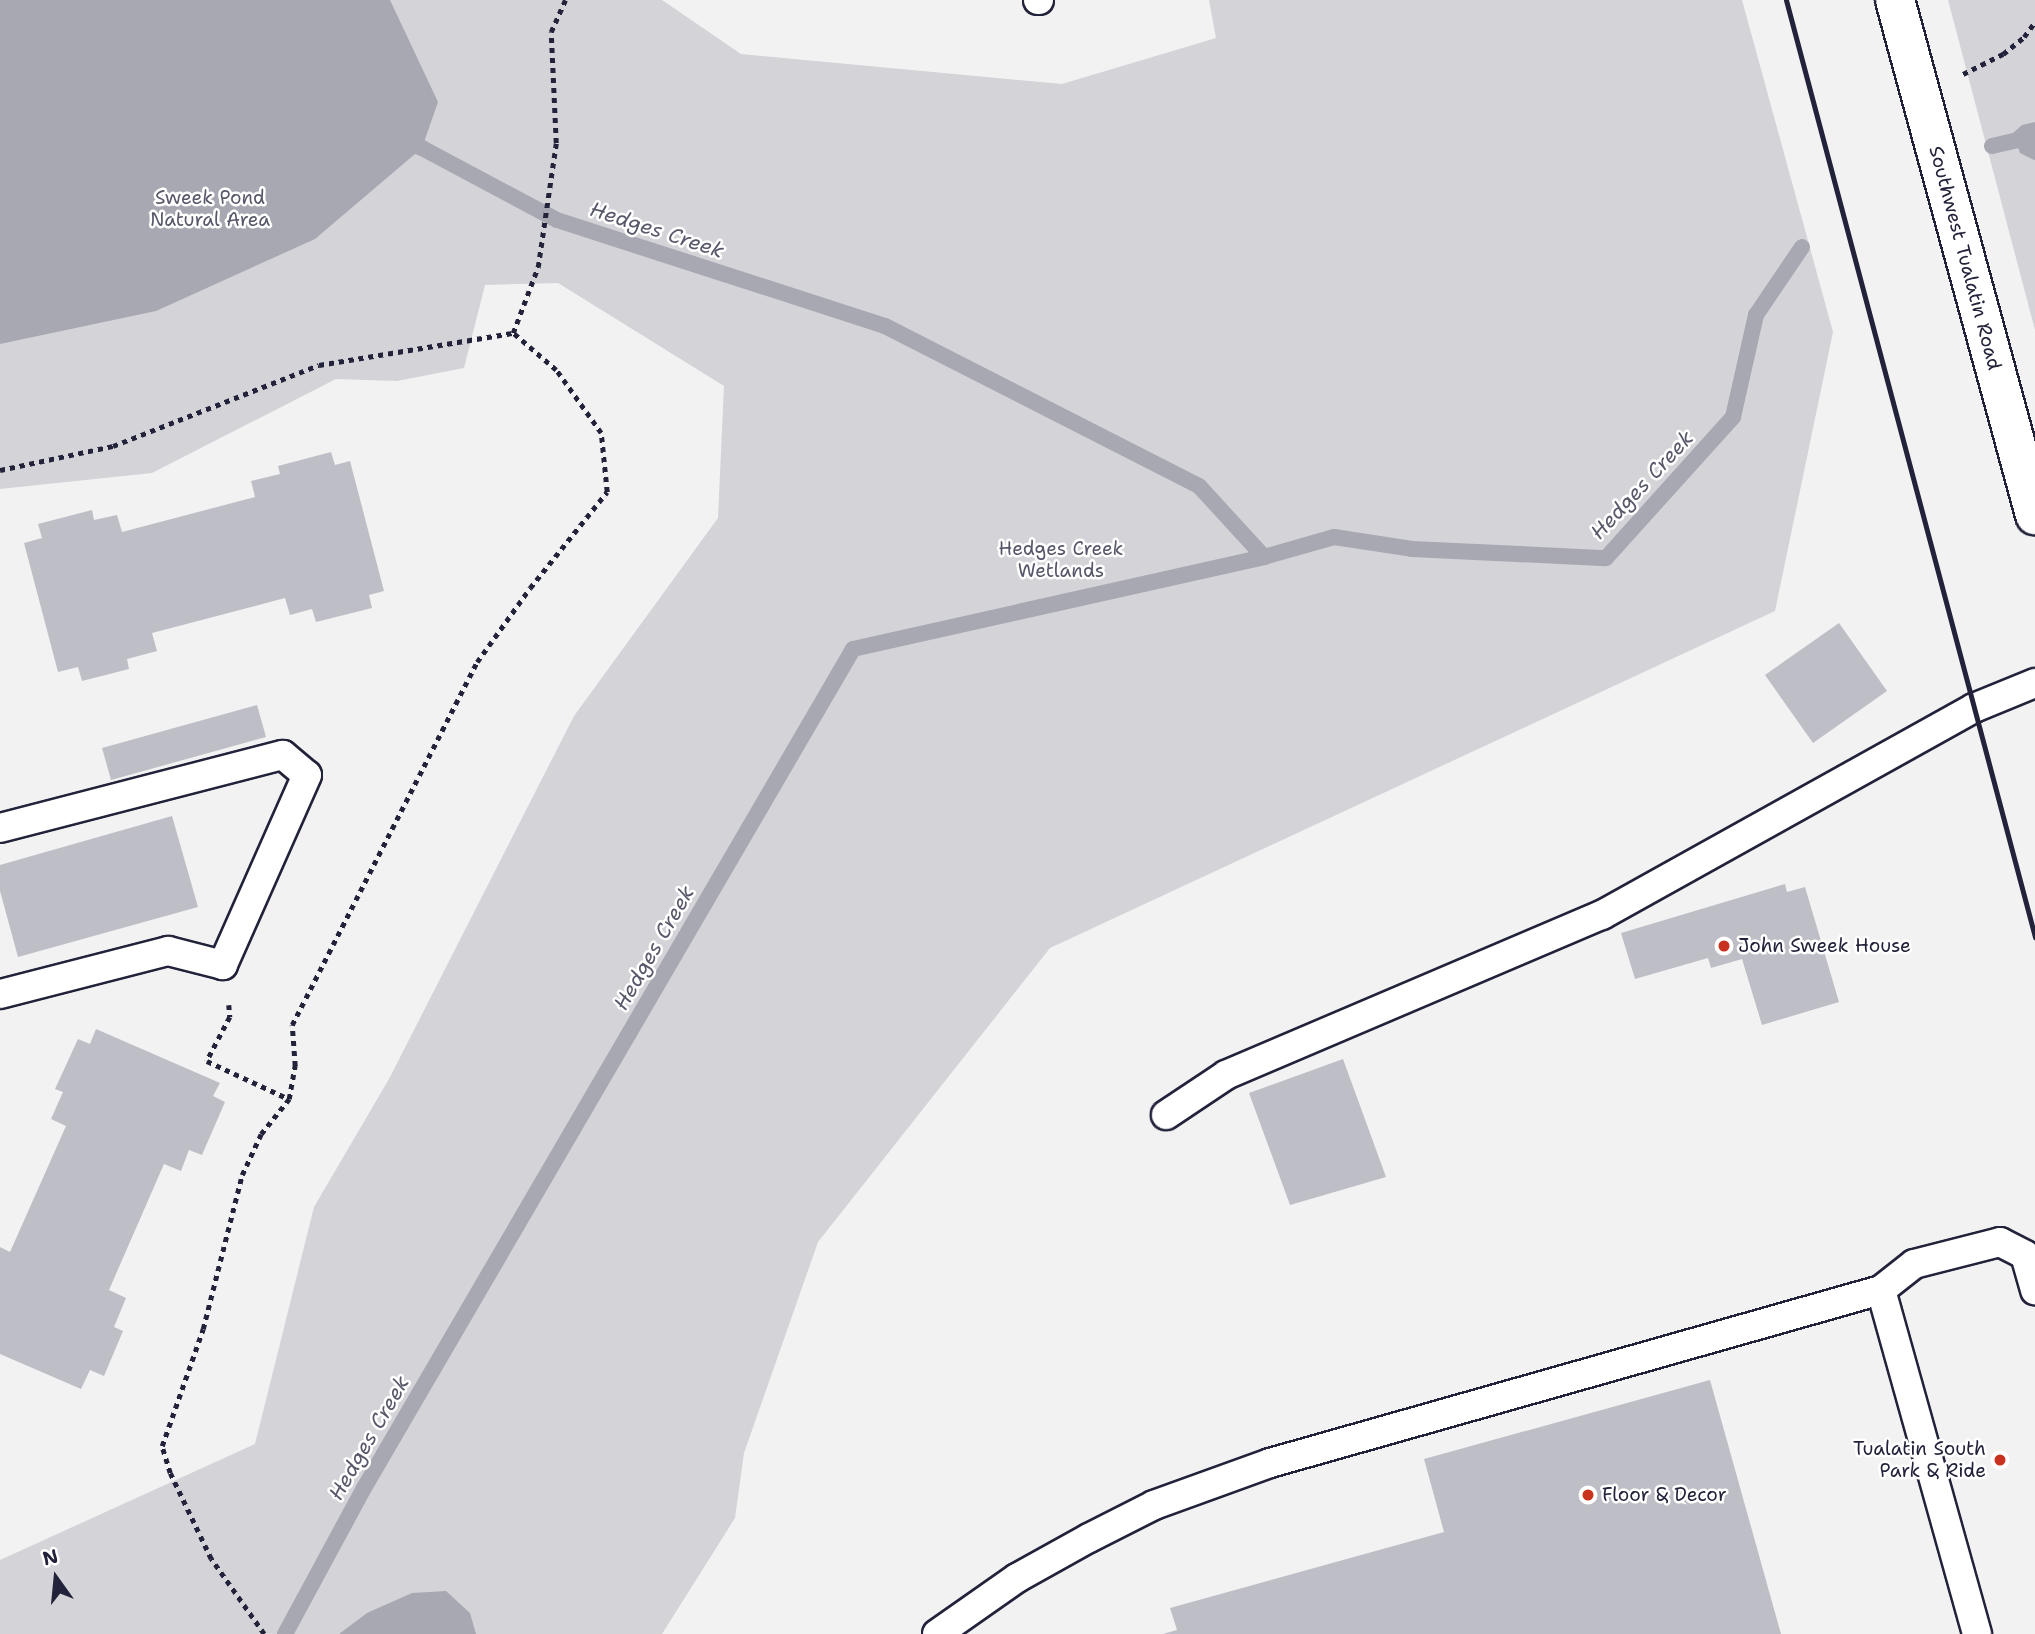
<!DOCTYPE html>
<html>
<head>
<meta charset="utf-8">
<style>
	body { margin:0 }
	#map { position:relative; width:2035px; height:1634px; overflow:hidden; background:#f2f2f3; font-family:"Shantell Sans",sans-serif }
	div>[style] { position:absolute }
	.green>* { inset:0; background:#d3d3d8 }
	.water>* { inset:0; background:#a8a8b2 }
	.stream>* { height:16px; margin:-8px; padding:0 8px; transform-origin:8px; border-radius:8px; background:#a8a8b2 }
	.building>* { inset:0; background:#bebec6 }
	.path>* { height:4.5px; margin-top:-2.25px; transform-origin:0; background:repeating-linear-gradient(90deg,#22223b 0 5px,transparent 0 10px) }
	.roads { filter:drop-shadow(2px 0 #22223b) drop-shadow(-2px 0 #22223b) drop-shadow(0 2px #22223b) drop-shadow(0 -2px #22223b) }
	.lane>* { height:28px; margin:-14px; padding:0 14px; transform-origin:14px; border-radius:14px; background:#fff }
	.secondary>* { height:38px; margin:-19px; padding:0 19px; transform-origin:19px; border-radius:19px; background:#fff }
	.rail>* { height:5px; margin:-2.5px; padding:0 2.5px; transform-origin:2.5px; border-radius:2.5px; background:#22223b }
	.dots>* { width:19px; height:19px; translate:-50% -50%; box-sizing:border-box; border:4px solid #fff; border-radius:50% }
	span { translate:-50% -50%; white-space:nowrap; text-align:center; line-height:1.15; -webkit-text-stroke:5px #fff; paint-order:stroke }
	.park-label { font-size:19px; color:#57576a }
	.street-label { font-size:19px; color:#22223b }
	.poi-label { font-size:19px; color:#22223b }
	.left { translate:0 -50%; text-align:left }
	.right { translate:-100% -50%; text-align:right }
	.water-label { font-size:21px; color:#58586b; font-style:italic }
	.north { position:absolute; left:21px; top:1543px; width:70px; height:70px; -webkit-text-stroke:5px #fff; paint-order:stroke; rotate:345deg; font-size:19px; font-weight:700; line-height:28px; text-align:center; color:#22223b }
	.north::after { content:''; display:block; margin:auto; width:24px; height:32px; background:#22223b; clip-path:polygon(50% 0,100% 100%,50% 72%,0 100%) }
</style>
</head>
<body>
<div id="map">
	<div class="green">
		<i style="clip-path:polygon(0 0,662px 0,741px 54px,1062px 84px,1216px 38px,1209px 0,1742px 0,1833px 332px,1775px 611px,1050px 948px,818px 1242px,744px 1453px,735px 1518px,662px 1634px,0 1634px,0 1560px,255px 1444px,314px 1207px,389px 1079px,574px 716px,718px 518px,724px 386px,558px 283px,485px 285px,464px 368px,397px 381px,336px 379px,152px 473px,0 489px)"></i>
		<i style="clip-path:polygon(1948px 0,2035px 0,2035px 145px,2019px 151px,2035px 160px,2035px 330px)"></i>
	</div>
	<div class="water">
		<i style="clip-path:polygon(0 0,390px 0,438px 102px,422px 148px,315px 239px,156px 311px,0 344px)"></i>
		<i style="clip-path:polygon(2035px 122px,2035px 160px,2034px 160px,2020px 153px,2013px 133px,2022px 125px)"></i>
		<i style="clip-path:polygon(446px 1591px,470px 1613px,476px 1634px,339px 1634px,367px 1613px,412px 1593px)"></i>
	</div>
	<div class="stream">
		<i style="left:402px;top:141px;width:21px;rotate:19deg"></i>
		<i style="left:422px;top:148px;width:153px;rotate:28.1deg"></i>
		<i style="left:557px;top:220px;width:345px;rotate:17.9deg"></i>
		<i style="left:885px;top:326px;width:352px;rotate:27deg"></i>
		<i style="left:1199px;top:486px;width:96px;rotate:47.5deg"></i>
		<i style="left:1992px;top:146px;width:44px;rotate:-13.1deg"></i>
		<i style="left:285px;top:1634px;width:166px;rotate:-61.6deg"></i>
		<i style="left:364px;top:1488px;width:971px;rotate:-59.76deg"></i>
		<i style="left:853px;top:649px;width:421px;rotate:-12.6deg"></i>
		<i style="left:1264px;top:557px;width:73px;rotate:-15.9deg"></i>
		<i style="left:1334px;top:537px;width:79px;rotate:8.7deg"></i>
		<i style="left:1412px;top:549px;width:194px;rotate:2.7deg"></i>
		<i style="left:1606px;top:558px;width:190px;rotate:-48deg"></i>
		<i style="left:1733px;top:417px;width:105px;rotate:-77.3deg"></i>
		<i style="left:1756px;top:315px;width:82px;rotate:-55.9deg"></i>
	</div>
	<div class="building">
		<i style="clip-path:polygon(331px 452px,335px 465px,350px 461px,384px 591px,369px 595px,372px 608px,316px 622px,312px 609px,290px 615px,285px 598px,152px 633px,157px 651px,127px 659px,129px 669px,82px 681px,78px 667px,58px 672px,24px 543px,42px 538px,38px 524px,92px 510px,94px 520px,117px 515px,122px 532px,255px 497px,251px 481px,280px 474px,278px 466px)"></i>
		<i style="clip-path:polygon(1839px 623px,1887px 691px,1813px 743px,1765px 675px)"></i>
		<i style="clip-path:polygon(257px 705px,266px 737px,111px 780px,102px 748px)"></i>
		<i style="clip-path:polygon(172px 816px,198px 907px,18px 957px,0 891px,0 865px)"></i>
		<i style="clip-path:polygon(1785px 884px,1787px 892px,1805px 887px,1839px 1002px,1762px 1025px,1742px 959px,1711px 968px,1708px 958px,1635px 979px,1621px 933px)"></i>
		<i style="clip-path:polygon(96px 1029px,220px 1083px,213px 1096px,225px 1102px,202px 1155px,189px 1150px,181px 1171px,164px 1164px,109px 1290px,126px 1298px,114px 1327px,123px 1331px,104px 1376px,90px 1370px,81px 1389px,0 1354px,0 1247px,10px 1252px,66px 1126px,51px 1119px,63px 1092px,55px 1089px,78px 1039px,90px 1044px)"></i>
		<i style="clip-path:polygon(1343px 1059px,1386px 1177px,1290px 1205px,1249px 1093px)"></i>
		<i style="clip-path:polygon(1710px 1380px,1781px 1634px,1163px 1634px,1177px 1630px,1170px 1608px,1444px 1532px,1424px 1459px)"></i>
	</div>
	<div class="path">
		<i style="left:1963px;top:74px;width:45px;rotate:-26.6deg"></i>
		<i style="left:2003px;top:54px;width:27px;rotate:-39deg"></i>
		<i style="left:2024px;top:37px;width:19px;rotate:-54deg"></i>
		<i style="left:0;top:470px;width:116px;rotate:-12deg"></i>
		<i style="left:113px;top:446px;width:221px;rotate:-21.5deg"></i>
		<i style="left:319px;top:365px;width:197px;rotate:-9.4deg"></i>
		<i style="left:229px;top:1005px;width:12px;rotate:85deg"></i>
		<i style="left:230px;top:1017px;width:50px;rotate:117.6deg"></i>
		<i style="left:207px;top:1061px;width:90px;rotate:24.9deg"></i>
		<i style="left:264px;top:1634px;width:92px;rotate:-125.2deg"></i>
		<i style="left:211px;top:1559px;width:95px;rotate:-115.5deg"></i>
		<i style="left:170px;top:1473px;width:28px;rotate:-107deg"></i>
		<i style="left:162px;top:1446px;width:124px;rotate:-70.7deg"></i>
		<i style="left:203px;top:1329px;width:159px;rotate:-75.8deg"></i>
		<i style="left:242px;top:1175px;width:45px;rotate:-65.1deg"></i>
		<i style="left:261px;top:1134px;width:45px;rotate:-51.3deg"></i>
		<i style="left:289px;top:1099px;width:34px;rotate:-80deg"></i>
		<i style="left:295px;top:1066px;width:41px;rotate:-94.2deg"></i>
		<i style="left:292px;top:1025px;width:407px;rotate:-63deg"></i>
		<i style="left:477px;top:662px;width:91px;rotate:-54.4deg"></i>
		<i style="left:530px;top:588px;width:123px;rotate:-51.3deg"></i>
		<i style="left:607px;top:492px;width:59px;rotate:-95.8deg"></i>
		<i style="left:601px;top:433px;width:77px;rotate:-125.5deg"></i>
		<i style="left:556px;top:370px;width:57px;rotate:-139.3deg"></i>
		<i style="left:513px;top:333px;width:71px;rotate:-69.3deg"></i>
		<i style="left:538px;top:267px;width:125px;rotate:-81.7deg"></i>
		<i style="left:556px;top:143px;width:111px;rotate:-92.6deg"></i>
		<i style="left:551px;top:32px;width:35px;rotate:-66deg"></i>
	</div>
	<div class="roads">
		<div class="lane">
			<i style="left:1038px;top:0;width:1px"></i>
			<i style="left:0;top:828px;width:292px;rotate:-14.5deg"></i>
			<i style="left:283px;top:755px;width:31px;rotate:40deg"></i>
			<i style="left:307px;top:775px;width:208px;rotate:113.9deg"></i>
			<i style="left:223px;top:965px;width:57px;rotate:-165.7deg"></i>
			<i style="left:168px;top:951px;width:173px;rotate:165.6deg"></i>
			<i style="left:1166px;top:1115px;width:72px;rotate:-33.7deg"></i>
			<i style="left:1226px;top:1075px;width:409px;rotate:-23.1deg"></i>
			<i style="left:1602px;top:915px;width:426px;rotate:-29.1deg"></i>
			<i style="left:1974px;top:708px;width:66px;rotate:-22.3deg"></i>
			<i style="left:1881px;top:1290px;width:357px;rotate:74.4deg"></i>
			<i style="left:937px;top:1634px;width:98px;rotate:-35deg"></i>
			<i style="left:1017px;top:1578px;width:82px;rotate:-29.1deg"></i>
			<i style="left:1089px;top:1538px;width:73px;rotate:-26.9deg"></i>
			<i style="left:1154px;top:1505px;width:123px;rotate:-19.9deg"></i>
			<i style="left:1270px;top:1463px;width:635px;rotate:-15.81deg"></i>
			<i style="left:1881px;top:1290px;width:42px;rotate:-38.2deg"></i>
			<i style="left:1914px;top:1264px;width:89px;rotate:-14.3deg"></i>
			<i style="left:2000px;top:1242px;width:28px;rotate:27deg"></i>
			<i style="left:2025px;top:1255px;width:37px;rotate:74deg"></i>
		</div>
		<div class="secondary">
			<i style="left:1895px;top:0;width:534px;rotate:74.79deg"></i>
		</div>
	</div>
	<div class="rail">
		<i style="left:1786px;top:0;width:970px;rotate:75.12deg"></i>
	</div>
	<div class="dots">
		<i style="left:1724px;top:946px;background:#c8321e"></i>
		<i style="left:2000px;top:1460px;background:#c8321e"></i>
		<i style="left:1588px;top:1495px;background:#c8321e"></i>
	</div>
	<div class="park-label">
		<span style="left:210px;top:209px">Sweek Pond<br>Natural Area</span>
		<span style="left:1061px;top:560px">Hedges Creek<br>Wetlands</span>
	</div>
	<div class="street-label">
		<span style="left:1965px;top:258px;rotate:75deg">Southwest Tualatin Road</span>
	</div>
	<div class="poi-label">
		<span class="left" style="left:1738px;top:946px">John Sweek House</span>
		<span class="right" style="left:1986px;top:1460px">Tualatin South<br>Park &amp; Ride</span>
		<span class="left" style="left:1602px;top:1495px">Floor &amp; Decor</span>
	</div>
	<div class="water-label">
		<span style="left:657px;top:230px;rotate:18deg">Hedges Creek</span>
		<span style="left:1642px;top:485px;rotate:-47deg">Hedges Creek</span>
		<span style="left:654px;top:948px;rotate:-60deg">Hedges Creek</span>
		<span style="left:369px;top:1438px;rotate:-60deg">Hedges Creek</span>
	</div>
	<div class="north">N</div>
</div>
</body>
</html>
